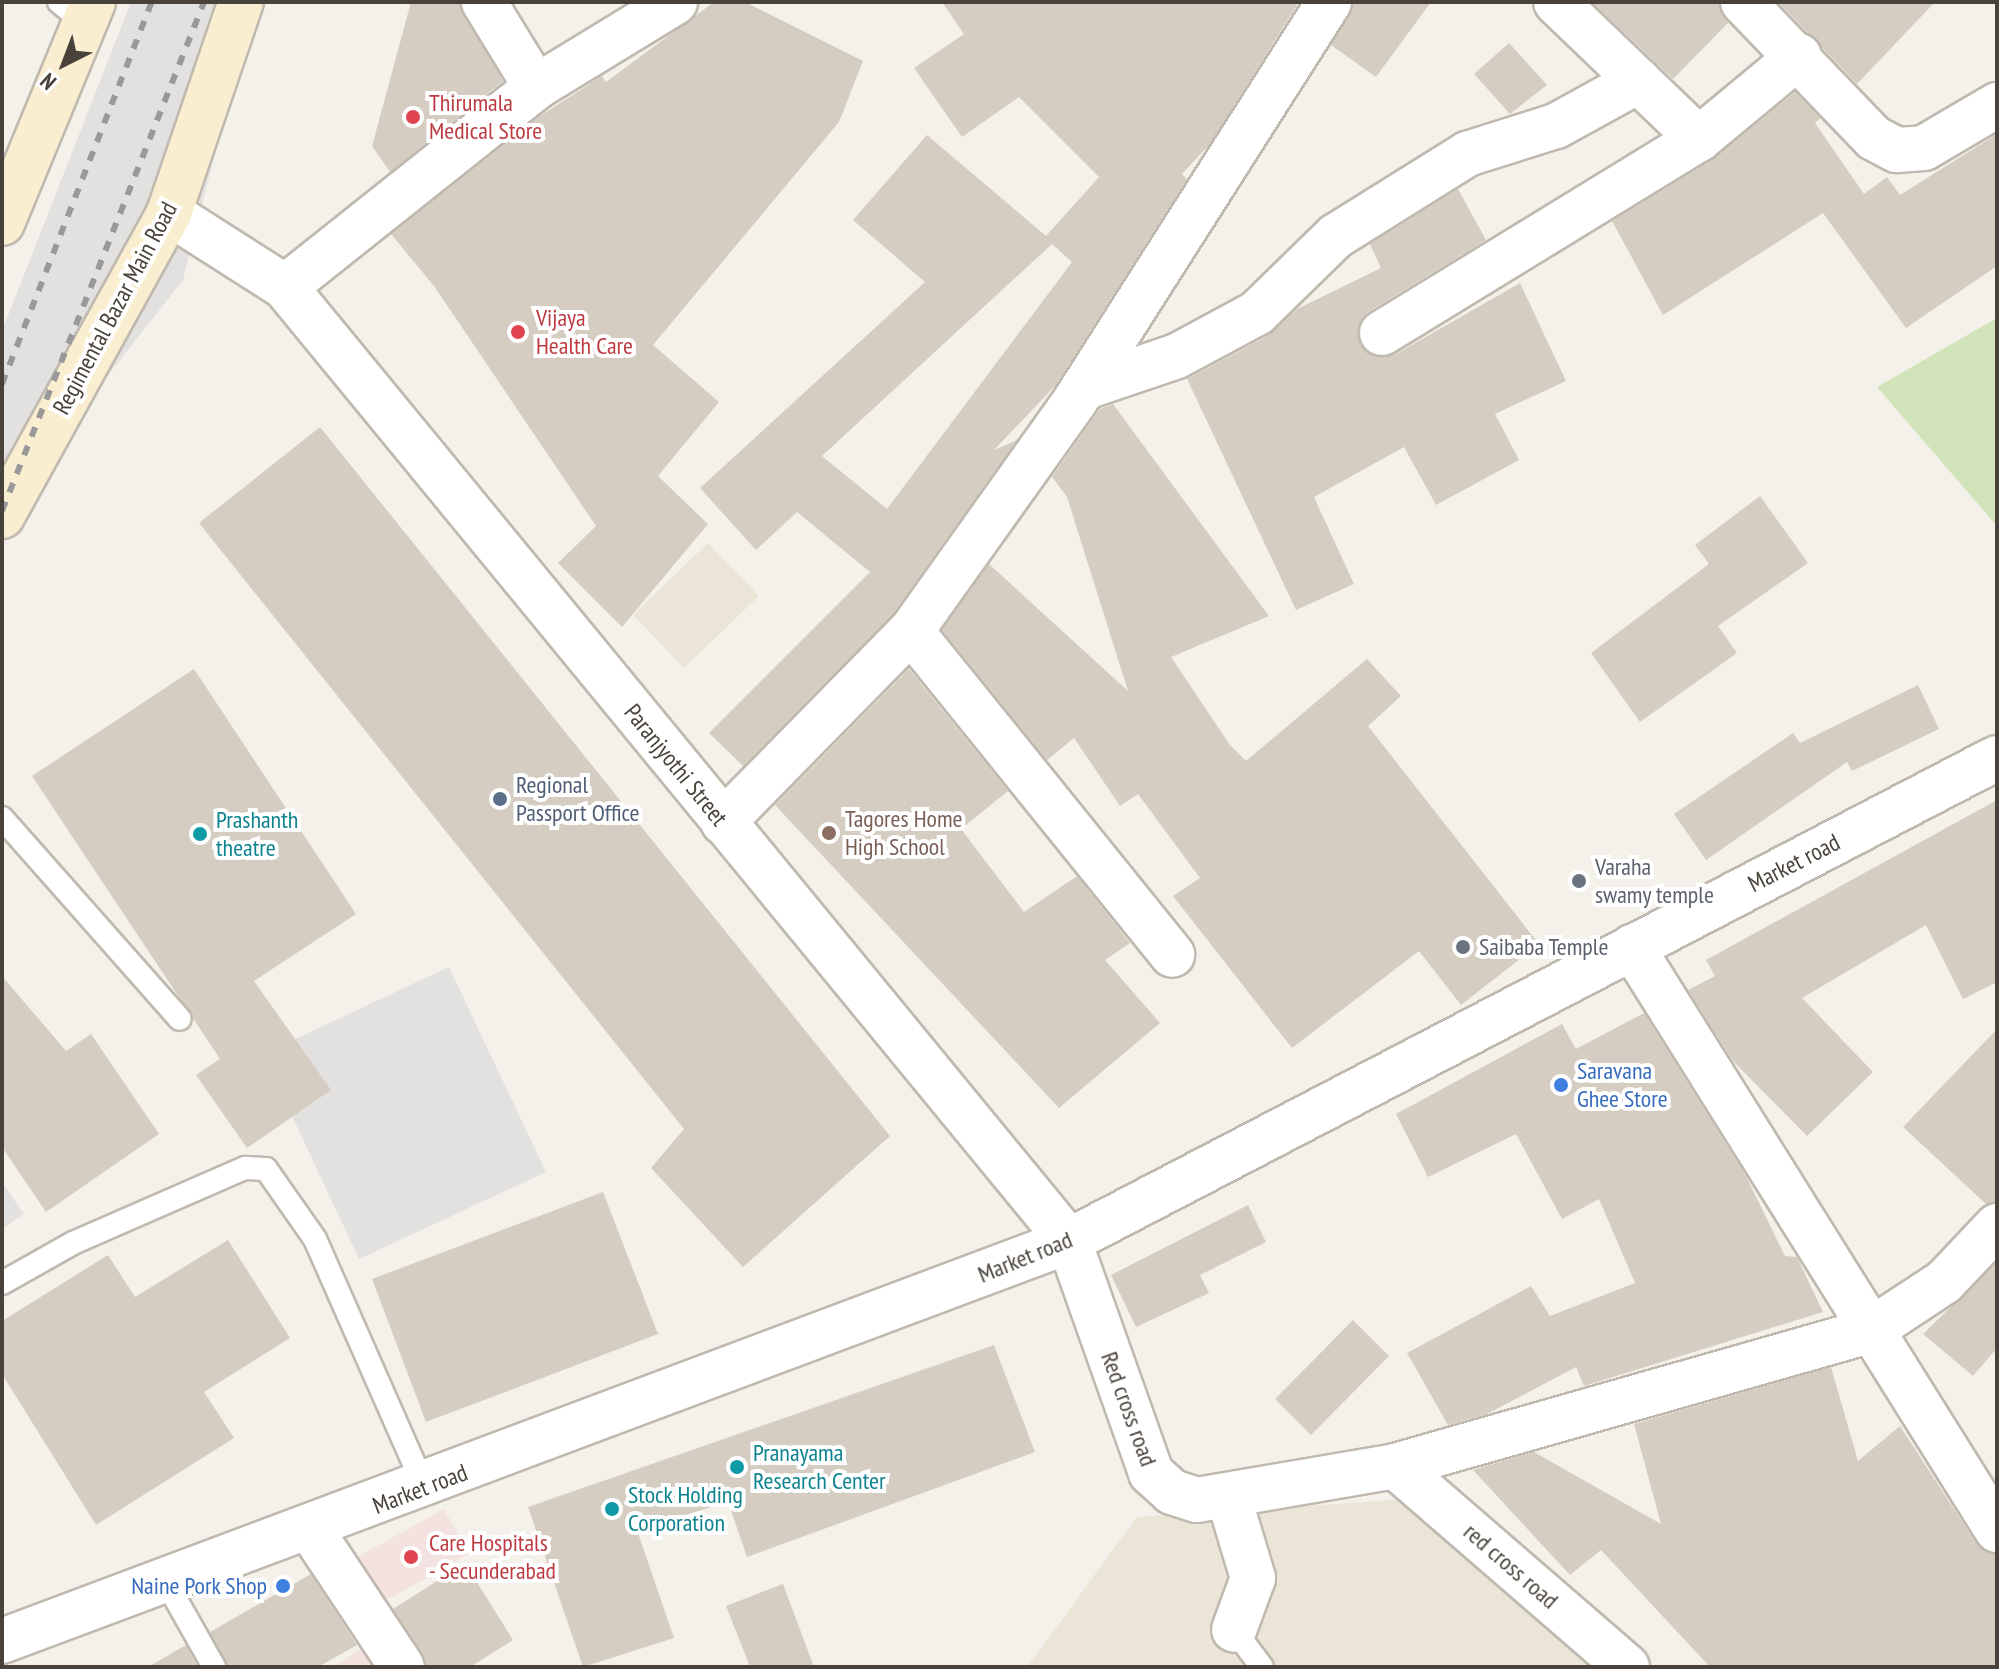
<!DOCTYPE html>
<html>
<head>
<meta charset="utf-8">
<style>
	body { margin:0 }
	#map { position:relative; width:1999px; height:1669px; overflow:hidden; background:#f4f1eb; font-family:"PT Sans Narrow",sans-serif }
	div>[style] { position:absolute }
	.education>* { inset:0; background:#ebe5d7 }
	.medical>* { inset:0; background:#f3e2e0 }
	.green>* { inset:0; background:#d1e4b9 }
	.parking>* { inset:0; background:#e3e1df }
	.building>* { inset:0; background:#d5cdc2 }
	.roads { filter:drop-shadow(2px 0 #bfb9af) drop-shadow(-2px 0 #bfb9af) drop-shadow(0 2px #bfb9af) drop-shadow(0 -2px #bfb9af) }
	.service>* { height:22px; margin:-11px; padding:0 11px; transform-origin:11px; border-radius:11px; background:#fff }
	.minor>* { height:44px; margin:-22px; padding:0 22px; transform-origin:22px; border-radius:22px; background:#fff }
	.tertiary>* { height:44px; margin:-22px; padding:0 22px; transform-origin:22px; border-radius:22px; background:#fff }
	.secondary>* { height:44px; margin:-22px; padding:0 22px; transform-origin:22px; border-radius:22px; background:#f9eed0 }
	.rail>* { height:6px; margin-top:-3px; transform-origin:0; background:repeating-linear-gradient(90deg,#999 0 10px,transparent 0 20px) }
	.dots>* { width:22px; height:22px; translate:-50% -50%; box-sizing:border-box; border:4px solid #fff; border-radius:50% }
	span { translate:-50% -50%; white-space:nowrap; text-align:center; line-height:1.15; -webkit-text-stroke:8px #fff; paint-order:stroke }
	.health-label { font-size:24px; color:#be3a42 }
	.left { translate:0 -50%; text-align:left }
	.street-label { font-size:24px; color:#48423a }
	.service-label { font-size:24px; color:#4e5e75 }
	.education-label { font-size:24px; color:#785e54 }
	.culture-label { font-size:24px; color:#0d838f }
	.worship-label { font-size:24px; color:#5b616d }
	.shop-label { font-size:24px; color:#366cbe }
	.right { translate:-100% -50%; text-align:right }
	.frame { position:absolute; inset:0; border:4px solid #48423a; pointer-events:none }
	.north { position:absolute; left:24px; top:24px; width:80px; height:80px; -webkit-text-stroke:6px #fff; paint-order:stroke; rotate:222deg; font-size:22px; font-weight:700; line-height:32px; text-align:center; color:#48423a }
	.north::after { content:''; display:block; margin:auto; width:28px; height:36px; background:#48423a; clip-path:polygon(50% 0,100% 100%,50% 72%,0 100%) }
</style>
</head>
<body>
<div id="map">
	<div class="education">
		<i style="clip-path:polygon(708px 543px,759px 596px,684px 668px,633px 615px)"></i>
		<i style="clip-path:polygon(1441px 1497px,1620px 1667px,1027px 1667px,1137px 1517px)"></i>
	</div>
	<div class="medical">
		<i style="clip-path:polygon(444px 1509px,469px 1554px,378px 1605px,354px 1559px)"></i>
		<i style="clip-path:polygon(374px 1640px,392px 1667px,333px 1667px)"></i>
	</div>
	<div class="green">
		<i style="clip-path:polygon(1997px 318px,1997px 526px,1877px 387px)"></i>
	</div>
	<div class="parking">
		<i style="clip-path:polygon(131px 2px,253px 2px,183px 280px,2px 510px,2px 331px)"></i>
		<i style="clip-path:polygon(449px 967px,546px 1172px,359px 1259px,263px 1054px)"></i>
		<i style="clip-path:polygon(2px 1182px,24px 1214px,2px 1229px)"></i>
	</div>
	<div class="building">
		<i style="clip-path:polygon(411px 2px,458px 2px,503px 81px,390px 172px,372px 146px)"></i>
		<i style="clip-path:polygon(714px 2px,745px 2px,863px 61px,839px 122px,653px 345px,719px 402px,658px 476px,708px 524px,622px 627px,558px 563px,596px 526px,434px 286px,391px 234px,540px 116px,602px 76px,606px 82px)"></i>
		<i style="clip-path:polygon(evenodd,942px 2px,1299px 2px,1209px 145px,1182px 174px,1187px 179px,1055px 386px,994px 450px,1017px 440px,892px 615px,743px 766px,709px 733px,870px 572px,797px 512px,756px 550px,700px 488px,925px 282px,853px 220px,927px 135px,1046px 236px,1099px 177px,1019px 97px,962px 137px,914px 68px,964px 34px,942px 2px,1052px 244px,1072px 262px,887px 509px,822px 456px,1052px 244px)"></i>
		<i style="clip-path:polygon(1354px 2px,1431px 2px,1376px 77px,1331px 45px)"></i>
		<i style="clip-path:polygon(1592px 2px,1719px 2px,1728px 23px,1673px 79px)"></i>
		<i style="clip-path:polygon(1778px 2px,1935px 2px,1857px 84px)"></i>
		<i style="clip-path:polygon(1509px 43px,1547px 85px,1510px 114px,1474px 74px)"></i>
		<i style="clip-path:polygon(1795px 92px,1820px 118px,1815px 123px,1864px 194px,1887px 177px,1900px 195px,1997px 134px,1997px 266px,1906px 328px,1823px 213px,1663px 315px,1612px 221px,1712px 160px)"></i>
		<i style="clip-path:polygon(1458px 189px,1486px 240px,1368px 312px,1360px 322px,1360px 345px,1371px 355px,1394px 355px,1520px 283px,1566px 381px,1495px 414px,1519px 460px,1436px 505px,1404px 447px,1314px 497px,1354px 584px,1296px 610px,1187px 379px,1269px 335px,1297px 309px,1381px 268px,1370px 244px)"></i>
		<i style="clip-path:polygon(1113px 404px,1269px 616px,1171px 657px,1230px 745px,1246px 761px,1367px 659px,1401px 696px,1368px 726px,1539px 944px,1461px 1005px,1419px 951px,1292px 1048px,1173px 896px,1200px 878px,1138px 794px,1120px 806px,1074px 738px,1047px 760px,942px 630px,989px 564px,1128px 691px,1067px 497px,1052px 477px,1100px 409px)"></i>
		<i style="clip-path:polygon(320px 427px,890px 1136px,743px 1267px,651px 1168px,684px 1129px,199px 523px)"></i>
		<i style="clip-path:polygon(1760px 496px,1808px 563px,1718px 626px,1737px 653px,1640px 722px,1591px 653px,1709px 564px,1695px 545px)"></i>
		<i style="clip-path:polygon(194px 669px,356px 914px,254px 981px,331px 1090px,247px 1148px,196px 1075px,220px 1059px,32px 776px)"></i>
		<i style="clip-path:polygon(909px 669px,1008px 791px,961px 829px,1024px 912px,1077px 876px,1130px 943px,1105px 960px,1160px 1023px,1059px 1108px,775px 805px)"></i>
		<i style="clip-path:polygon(1918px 685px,1939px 729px,1852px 771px,1847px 762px,1706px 860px,1674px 814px,1793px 733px,1800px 743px)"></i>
		<i style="clip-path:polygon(1997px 800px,1997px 982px,1963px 999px,1926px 925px,1802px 998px,1873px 1072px,1807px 1136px,1733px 1061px,1688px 990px,1715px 976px,1706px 960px)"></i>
		<i style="clip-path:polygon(2px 976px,66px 1051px,91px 1034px,159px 1134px,46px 1212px,2px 1147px)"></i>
		<i style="clip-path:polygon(1644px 1013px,1746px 1176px,1785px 1256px,1797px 1257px,1823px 1312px,1584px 1386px,1576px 1367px,1487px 1414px,1448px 1425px,1407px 1353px,1531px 1286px,1550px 1316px,1635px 1283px,1599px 1199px,1562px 1219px,1516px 1134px,1428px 1177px,1396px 1114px,1562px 1024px,1576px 1049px)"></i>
		<i style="clip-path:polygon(1997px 1029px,1997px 1202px,1986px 1204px,1903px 1127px)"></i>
		<i style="clip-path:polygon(603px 1192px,658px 1334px,426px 1422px,372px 1279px)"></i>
		<i style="clip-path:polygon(1248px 1205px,1266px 1242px,1200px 1275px,1209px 1293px,1136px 1327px,1111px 1275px)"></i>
		<i style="clip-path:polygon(228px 1240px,290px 1338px,204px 1392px,234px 1438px,96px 1525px,2px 1374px,2px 1321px,108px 1255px,135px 1297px)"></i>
		<i style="clip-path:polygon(1997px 1262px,1997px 1348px,1973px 1376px,1923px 1334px)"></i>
		<i style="clip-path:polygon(1353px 1320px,1389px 1356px,1311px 1435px,1275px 1399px)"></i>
		<i style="clip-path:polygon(994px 1345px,1035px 1452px,747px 1557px,728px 1502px,637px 1530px,674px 1638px,583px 1667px,528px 1507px)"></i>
		<i style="clip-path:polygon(1831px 1367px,1858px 1461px,1900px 1426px,1976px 1543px,1997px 1555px,1997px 1667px,1710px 1667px,1601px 1550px,1570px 1575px,1473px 1470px,1534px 1452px,1661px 1524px,1634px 1424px)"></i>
		<i style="clip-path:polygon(465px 1563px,513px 1640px,470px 1667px,427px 1667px,393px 1609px)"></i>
		<i style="clip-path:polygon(311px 1574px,357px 1645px,318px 1667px,228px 1667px,210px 1632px)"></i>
		<i style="clip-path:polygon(783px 1584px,814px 1667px,750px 1667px,726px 1606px)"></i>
		<i style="clip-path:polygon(186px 1645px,198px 1667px,148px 1667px)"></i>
	</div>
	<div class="roads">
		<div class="service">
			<i style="left:59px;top:2px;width:33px;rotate:39deg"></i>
			<i style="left:2px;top:818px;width:268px;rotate:48.5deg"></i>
			<i style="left:2px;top:1283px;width:81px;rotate:-29.4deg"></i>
			<i style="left:73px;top:1243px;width:188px;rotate:-23.6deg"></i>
			<i style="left:245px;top:1168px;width:21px;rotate:3deg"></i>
			<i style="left:266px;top:1169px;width:85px;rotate:55deg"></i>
			<i style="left:315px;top:1239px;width:272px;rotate:66.2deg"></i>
			<i style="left:166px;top:1582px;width:98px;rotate:60.5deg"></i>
			<i style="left:1234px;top:1630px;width:46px;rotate:52.9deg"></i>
		</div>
		<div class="minor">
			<i style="left:1556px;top:2px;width:198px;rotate:43.8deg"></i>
			<i style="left:1699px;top:139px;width:130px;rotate:-39.7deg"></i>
			<i style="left:1743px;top:2px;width:189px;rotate:46.1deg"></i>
			<i style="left:1874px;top:138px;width:26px;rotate:28deg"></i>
			<i style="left:1897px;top:150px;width:27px;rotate:-4deg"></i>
			<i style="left:1924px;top:148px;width:85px;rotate:-30.5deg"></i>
			<i style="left:536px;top:87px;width:163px;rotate:-31.4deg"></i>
			<i style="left:169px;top:213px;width:138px;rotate:32.5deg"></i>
			<i style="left:285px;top:287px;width:1235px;rotate:50.59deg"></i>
			<i style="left:1069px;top:1241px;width:246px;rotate:70.5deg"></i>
			<i style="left:1151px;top:1473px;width:28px;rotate:42deg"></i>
			<i style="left:1172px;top:1492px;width:26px;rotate:18deg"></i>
			<i style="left:1197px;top:1500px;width:201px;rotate:-9.7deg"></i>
			<i style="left:1395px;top:1466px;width:495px;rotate:-15.9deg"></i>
			<i style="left:1871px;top:1330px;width:87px;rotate:-33.3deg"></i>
			<i style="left:1944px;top:1282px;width:77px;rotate:-46.6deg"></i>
			<i style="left:285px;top:287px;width:321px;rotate:-38.5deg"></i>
			<i style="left:536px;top:87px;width:100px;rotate:-121.5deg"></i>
			<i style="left:1382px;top:333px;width:372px;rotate:-31.5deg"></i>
			<i style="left:1083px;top:388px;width:99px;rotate:-18.8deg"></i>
			<i style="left:1177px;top:356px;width:91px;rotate:-28.3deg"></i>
			<i style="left:1257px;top:313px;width:110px;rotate:-44.3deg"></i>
			<i style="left:1336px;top:236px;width:155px;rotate:-32deg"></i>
			<i style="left:1467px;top:154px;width:93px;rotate:-17.5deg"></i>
			<i style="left:1556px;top:126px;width:94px;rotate:-28.8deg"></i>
			<i style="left:911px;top:631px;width:416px;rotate:51.1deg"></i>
			<i style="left:723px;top:822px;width:268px;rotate:-45.5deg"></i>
			<i style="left:911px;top:631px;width:282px;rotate:-54.5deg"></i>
			<i style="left:1075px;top:401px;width:473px;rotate:-57.5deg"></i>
			<i style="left:1632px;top:947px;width:688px;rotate:57.95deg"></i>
			<i style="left:1395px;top:1466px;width:307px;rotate:40.9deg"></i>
			<i style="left:1228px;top:1495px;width:87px;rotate:73.2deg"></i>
			<i style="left:1253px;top:1578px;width:55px;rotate:110.1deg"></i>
			<i style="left:311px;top:1530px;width:164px;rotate:56.4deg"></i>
		</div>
		<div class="tertiary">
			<i style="left:2px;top:1641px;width:1140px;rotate:-20.55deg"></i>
			<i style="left:1069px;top:1241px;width:1046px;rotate:-27.5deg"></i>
		</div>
		<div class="secondary">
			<i style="left:2px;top:223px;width:239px;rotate:-67.6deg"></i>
			<i style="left:2px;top:516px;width:346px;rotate:-61.1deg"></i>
			<i style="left:169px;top:213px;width:223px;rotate:-71.2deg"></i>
		</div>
	</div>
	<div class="rail">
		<i style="left:2px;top:384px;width:410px;rotate:-68.6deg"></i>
		<i style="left:2px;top:511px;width:548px;rotate:-68.35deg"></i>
	</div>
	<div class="dots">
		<i style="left:413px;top:117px;background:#e0444e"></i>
		<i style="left:518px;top:332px;background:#e0444e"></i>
		<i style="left:500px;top:799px;background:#5c6f8a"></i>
		<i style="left:829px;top:833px;background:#8d6e63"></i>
		<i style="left:200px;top:834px;background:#0f9aa8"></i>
		<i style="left:1579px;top:881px;background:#6b7280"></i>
		<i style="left:1463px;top:947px;background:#6b7280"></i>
		<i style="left:1561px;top:1085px;background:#3f7fe0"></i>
		<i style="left:737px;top:1467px;background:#0f9aa8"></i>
		<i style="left:612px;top:1509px;background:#0f9aa8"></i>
		<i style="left:411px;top:1557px;background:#e0444e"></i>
		<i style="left:283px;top:1586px;background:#3f7fe0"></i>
	</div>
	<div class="health-label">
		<span class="left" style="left:429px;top:117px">Thirumala<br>Medical Store</span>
		<span class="left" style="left:536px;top:332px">Vijaya<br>Health Care</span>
		<span class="left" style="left:429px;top:1557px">Care Hospitals<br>- Secunderabad</span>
	</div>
	<div class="street-label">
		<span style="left:115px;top:308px;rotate:-62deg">Regimental Bazar Main Road</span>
		<span style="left:676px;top:765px;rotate:51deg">Paranjyothi Street</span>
		<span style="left:1794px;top:863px;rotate:-27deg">Market road</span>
		<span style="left:1025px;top:1257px;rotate:-22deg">Market road</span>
		<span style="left:1129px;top:1409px;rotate:70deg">Red cross road</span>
		<span style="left:420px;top:1489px;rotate:-21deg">Market road</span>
		<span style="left:1511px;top:1566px;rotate:41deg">red cross road</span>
	</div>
	<div class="service-label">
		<span class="left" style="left:516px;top:799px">Regional<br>Passport Office</span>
	</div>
	<div class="education-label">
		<span class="left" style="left:845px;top:833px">Tagores Home<br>High School</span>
	</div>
	<div class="culture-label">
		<span class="left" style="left:216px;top:834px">Prashanth<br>theatre</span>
		<span class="left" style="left:753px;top:1467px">Pranayama<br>Research Center</span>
		<span class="left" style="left:628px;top:1509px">Stock Holding<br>Corporation</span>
	</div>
	<div class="worship-label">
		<span class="left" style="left:1595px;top:881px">Varaha<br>swamy temple</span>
		<span class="left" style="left:1479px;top:947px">Saibaba Temple</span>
	</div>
	<div class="shop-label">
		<span class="left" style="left:1577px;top:1085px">Saravana<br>Ghee Store</span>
		<span class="right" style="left:267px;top:1586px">Naine Pork Shop</span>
	</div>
	<div class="frame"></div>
	<div class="north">N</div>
</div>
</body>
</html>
